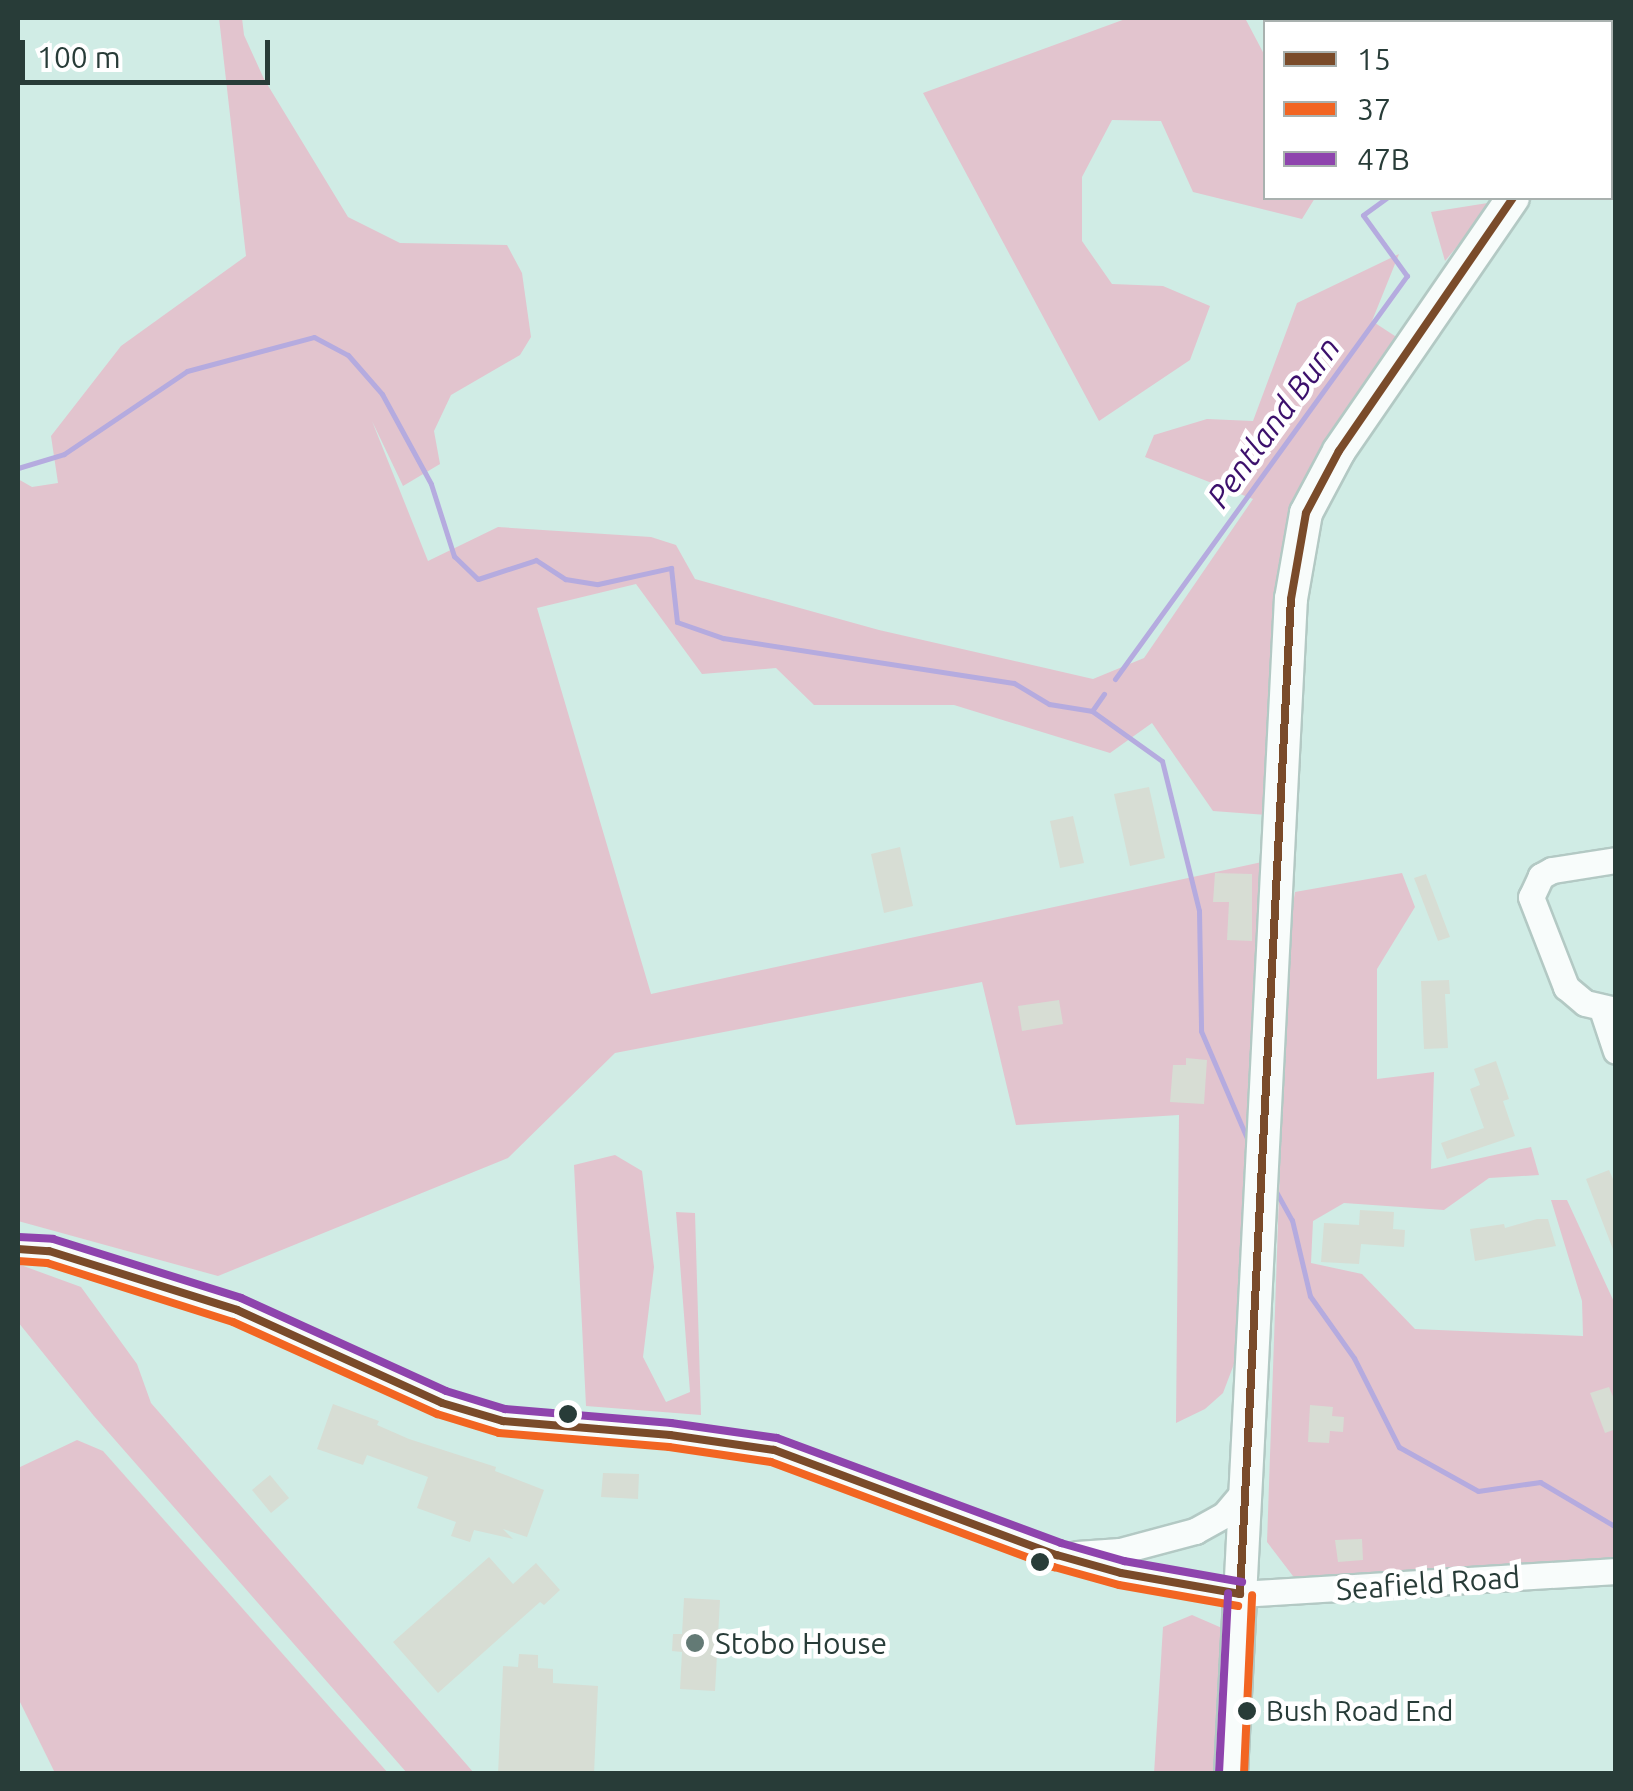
<!DOCTYPE html>
<html>
<head>
<meta charset="utf-8">
<style>
	body { margin:0 }
	#map { position:relative; width:1633px; height:1791px; overflow:hidden; background:#d0ece5; font-family:Ubuntu,sans-serif }
	div>[style] { position:absolute }
	.green>* { inset:0; background:#e2c4ce }
	.stream>* { height:5px; margin:-2.5px; padding:0 2.5px; transform-origin:2.5px; border-radius:2.5px; background:#b5abdf }
	.building>* { inset:0; background:#d7ddd4 }
	.roads { filter:drop-shadow(2px 0 #b3c9c4) drop-shadow(-2px 0 #b3c9c4) drop-shadow(0 2px #b3c9c4) drop-shadow(0 -2px #b3c9c4) }
	.minor>* { height:25px; margin:-12.5px; padding:0 12.5px; transform-origin:12.5px; border-radius:12.5px; background:#f8fcfb }
	.major>* { height:32px; margin:-16px; padding:0 16px; transform-origin:16px; border-radius:16px; background:#f8fcfb }
	.bus-1>* { height:8px; margin:-4px; padding:0 4px; transform-origin:4px; border-radius:4px; background:#7a4b2a }
	.bus-2>* { height:8px; margin:-4px; padding:0 4px; transform-origin:4px; border-radius:4px; background:#f26522 }
	.bus-3>* { height:8px; margin:-4px; padding:0 4px; transform-origin:4px; border-radius:4px; background:#8e44ad }
	.dots>* { width:28px; height:28px; translate:-50% -50%; box-sizing:border-box; border:5px solid #fff; border-radius:50% }
	span { translate:-50% -50%; white-space:nowrap; text-align:center; line-height:1.15; -webkit-text-stroke:9px #fff; paint-order:stroke }
	.bus-label { font-size:28px; color:#283c38 }
	.left { translate:0 -50%; text-align:left }
	.street-label { font-size:30px; color:#283c38 }
	.poi-label { font-size:30px; color:#283c38 }
	.water-label { font-size:32px; color:#3c106c; font-style:italic }
	.frame { position:absolute; inset:0; border:20px solid #283c38; pointer-events:none }
	.legend { position:absolute; left:1263px; top:20px; width:350px; height:180px; box-sizing:border-box; background:#fff; border:2px solid #a9b1af; margin:0; padding:12px 18px; list-style:none; font-size:30px; color:#283c38 }
	.legend li { display:flex; align-items:center; gap:20px; height:50px }
	.legend b { width:50px; border:2px solid #a9b1af }
	.scale { position:absolute; left:20px; top:40px; width:250px; height:45px; box-sizing:border-box; border:5px solid #283c38; border-top:0; padding-left:12px; font-size:30px; line-height:35px; white-space:nowrap; color:#283c38; -webkit-text-stroke:8px #fff; paint-order:stroke }
</style>
</head>
<body>
<div id="map">
	<div class="green">
		<i style="clip-path:polygon(219px 18px,242px 18px,244px 35px,264px 79px,348px 217px,400px 243px,507px 245px,522px 273px,531px 337px,520px 355px,451px 395px,434px 431px,440px 464px,403px 486px,372px 421px,428px 561px,498px 527px,651px 537px,676px 545px,695px 579px,879px 630px,1093px 679px,1144px 658px,1253px 499px,1145px 457px,1154px 435px,1207px 419px,1253px 421px,1297px 303px,1399px 254px,1372px 321px,1398px 338px,1290px 507px,1267px 815px,1213px 811px,1152px 723px,1110px 753px,954px 705px,814px 705px,776px 668px,702px 674px,636px 584px,537px 608px,651px 994px,1262px 862px,1234px 1364px,1223px 1393px,1205px 1409px,1176px 1423px,1179px 1115px,1016px 1125px,982px 982px,615px 1053px,508px 1158px,218px 1276px,18px 1221px,18px 479px,32px 487px,58px 483px,51px 436px,121px 346px,246px 256px)"></i>
		<i style="clip-path:polygon(1128px 18px,1245px 18px,1265px 56px,1266px 198px,1315px 198px,1302px 219px,1193px 192px,1161px 121px,1112px 120px,1082px 177px,1082px 241px,1112px 284px,1163px 286px,1210px 306px,1190px 360px,1099px 421px,923px 93px)"></i>
		<i style="clip-path:polygon(1494px 202px,1445px 261px,1431px 212px)"></i>
		<i style="clip-path:polygon(1402px 873px,1415px 907px,1377px 969px,1377px 1079px,1434px 1072px,1431px 1169px,1531px 1147px,1539px 1175px,1489px 1178px,1444px 1210px,1344px 1203px,1313px 1221px,1311px 1263px,1362px 1274px,1415px 1329px,1583px 1336px,1582px 1301px,1551px 1200px,1567px 1200px,1615px 1304px,1615px 1563px,1296px 1580px,1267px 1542px,1288px 935px,1295px 892px)"></i>
		<i style="clip-path:polygon(615px 1155px,642px 1171px,654px 1267px,643px 1357px,666px 1402px,690px 1392px,676px 1212px,695px 1213px,701px 1415px,586px 1406px,574px 1165px)"></i>
		<i style="clip-path:polygon(18px 1264px,81px 1287px,137px 1364px,151px 1403px,474px 1773px,407px 1773px,94px 1416px,18px 1322px)"></i>
		<i style="clip-path:polygon(77px 1440px,103px 1451px,388px 1773px,55px 1773px,18px 1698px,18px 1468px)"></i>
		<i style="clip-path:polygon(1192px 1615px,1222px 1628px,1214px 1773px,1154px 1774px,1163px 1627px)"></i>
	</div>
	<div class="stream">
		<i style="left:18px;top:468px;width:48px;rotate:-16.9deg"></i>
		<i style="left:64px;top:454px;width:148px;rotate:-34deg"></i>
		<i style="left:187px;top:371px;width:131px;rotate:-15deg"></i>
		<i style="left:314px;top:337px;width:38px;rotate:28deg"></i>
		<i style="left:348px;top:355px;width:52px;rotate:48.9deg"></i>
		<i style="left:382px;top:394px;width:102px;rotate:61.4deg"></i>
		<i style="left:431px;top:484px;width:76px;rotate:72.3deg"></i>
		<i style="left:454px;top:556px;width:33px;rotate:44deg"></i>
		<i style="left:478px;top:579px;width:61px;rotate:-18.1deg"></i>
		<i style="left:536px;top:560px;width:35px;rotate:33deg"></i>
		<i style="left:565px;top:579px;width:33px;rotate:9deg"></i>
		<i style="left:598px;top:584px;width:75px;rotate:-12.4deg"></i>
		<i style="left:671px;top:568px;width:54px;rotate:83.7deg"></i>
		<i style="left:677px;top:622px;width:49px;rotate:19.2deg"></i>
		<i style="left:723px;top:638px;width:294px;rotate:8.8deg"></i>
		<i style="left:1014px;top:683px;width:41px;rotate:31deg"></i>
		<i style="left:1049px;top:704px;width:44px;rotate:9.2deg"></i>
		<i style="left:1092px;top:711px;width:86px;rotate:35.5deg"></i>
		<i style="left:1162px;top:761px;width:154px;rotate:76.1deg"></i>
		<i style="left:1199px;top:911px;width:120px;rotate:89deg"></i>
		<i style="left:1201px;top:1031px;width:122px;rotate:66.8deg"></i>
		<i style="left:1115px;top:679px;width:498px;rotate:-54.1deg"></i>
		<i style="left:1407px;top:276px;width:75px;rotate:-125.8deg"></i>
		<i style="left:1363px;top:215px;width:29px;rotate:-36deg"></i>
		<i style="left:1092px;top:711px;width:21px;rotate:-55deg"></i>
		<i style="left:1274px;top:1188px;width:37px;rotate:61deg"></i>
		<i style="left:1292px;top:1220px;width:78px;rotate:76.7deg"></i>
		<i style="left:1310px;top:1296px;width:76px;rotate:54.6deg"></i>
		<i style="left:1354px;top:1358px;width:100px;rotate:63.2deg"></i>
		<i style="left:1399px;top:1447px;width:90px;rotate:29.1deg"></i>
		<i style="left:1478px;top:1491px;width:63px;rotate:-8.3deg"></i>
		<i style="left:1540px;top:1482px;width:88px;rotate:30.6deg"></i>
	</div>
	<div class="building">
		<i style="clip-path:polygon(1149px 787px,1165px 858px,1130px 866px,1114px 794px)"></i>
		<i style="clip-path:polygon(1073px 816px,1084px 863px,1060px 868px,1050px 821px)"></i>
		<i style="clip-path:polygon(900px 847px,913px 906px,884px 913px,871px 854px)"></i>
		<i style="clip-path:polygon(1215px 873px,1252px 874px,1252px 941px,1227px 940px,1229px 902px,1213px 902px)"></i>
		<i style="clip-path:polygon(1426px 874px,1450px 937px,1438px 941px,1414px 878px)"></i>
		<i style="clip-path:polygon(1449px 980px,1450px 994px,1445px 994px,1448px 1048px,1424px 1049px,1421px 981px)"></i>
		<i style="clip-path:polygon(1059px 1000px,1063px 1024px,1022px 1031px,1018px 1006px)"></i>
		<i style="clip-path:polygon(1186px 1058px,1207px 1060px,1204px 1104px,1170px 1102px,1173px 1065px,1186px 1065px)"></i>
		<i style="clip-path:polygon(1496px 1061px,1509px 1099px,1503px 1101px,1515px 1136px,1447px 1159px,1441px 1143px,1484px 1128px,1470px 1089px,1480px 1085px,1474px 1069px)"></i>
		<i style="clip-path:polygon(1609px 1170px,1616px 1186px,1614px 1252px,1586px 1179px)"></i>
		<i style="clip-path:polygon(1360px 1210px,1394px 1212px,1393px 1229px,1405px 1230px,1404px 1247px,1361px 1244px,1359px 1264px,1321px 1262px,1324px 1223px,1359px 1225px)"></i>
		<i style="clip-path:polygon(1537px 1219px,1548px 1219px,1556px 1246px,1475px 1261px,1470px 1229px,1504px 1224px,1505px 1228px)"></i>
		<i style="clip-path:polygon(1609px 1387px,1616px 1404px,1616px 1429px,1605px 1433px,1590px 1393px)"></i>
		<i style="clip-path:polygon(333px 1404px,379px 1421px,377px 1425px,409px 1439px,496px 1467px,495px 1471px,544px 1490px,527px 1537px,503px 1529px,513px 1539px,474px 1530px,470px 1542px,451px 1536px,456px 1522px,417px 1508px,428px 1477px,367px 1455px,363px 1465px,317px 1449px)"></i>
		<i style="clip-path:polygon(1310px 1405px,1333px 1407px,1332px 1416px,1344px 1417px,1343px 1432px,1330px 1431px,1329px 1443px,1308px 1442px)"></i>
		<i style="clip-path:polygon(603px 1473px,639px 1474px,638px 1499px,601px 1497px)"></i>
		<i style="clip-path:polygon(270px 1475px,289px 1498px,271px 1513px,252px 1490px)"></i>
		<i style="clip-path:polygon(1362px 1539px,1363px 1560px,1338px 1562px,1335px 1540px)"></i>
		<i style="clip-path:polygon(489px 1557px,513px 1584px,536px 1563px,560px 1590px,544px 1605px,540px 1602px,438px 1693px,393px 1642px)"></i>
		<i style="clip-path:polygon(684px 1598px,720px 1600px,715px 1691px,680px 1689px,682px 1652px,672px 1651px,673px 1634px,682px 1634px)"></i>
		<i style="clip-path:polygon(519px 1654px,538px 1655px,538px 1668px,553px 1669px,553px 1683px,598px 1686px,594px 1774px,498px 1774px,503px 1666px,518px 1667px)"></i>
	</div>
	<div class="roads">
		<div class="minor">
			<i style="left:1616px;top:860px;width:65px;rotate:171.1deg"></i>
			<i style="left:1552px;top:870px;width:13px;rotate:151deg"></i>
			<i style="left:1541px;top:876px;width:23px;rotate:115deg"></i>
			<i style="left:1531px;top:897px;width:97px;rotate:68.7deg"></i>
			<i style="left:1566px;top:987px;width:25px;rotate:40deg"></i>
			<i style="left:1585px;top:1003px;width:32px;rotate:13deg"></i>
			<i style="left:1602px;top:1009px;width:44px;rotate:71.6deg"></i>
			<i style="left:18px;top:1249px;width:31px;rotate:4deg"></i>
			<i style="left:49px;top:1251px;width:197px;rotate:17.4deg"></i>
			<i style="left:237px;top:1310px;width:225px;rotate:24.4deg"></i>
			<i style="left:442px;top:1403px;width:64px;rotate:16.4deg"></i>
			<i style="left:503px;top:1421px;width:168px;rotate:4.8deg"></i>
			<i style="left:670px;top:1435px;width:105px;rotate:8.2deg"></i>
			<i style="left:774px;top:1450px;width:302px;rotate:20.4deg"></i>
			<i style="left:1057px;top:1555px;width:66px;rotate:15.7deg"></i>
			<i style="left:1121px;top:1573px;width:121px;rotate:10deg"></i>
			<i style="left:1240px;top:1594px;width:377px;rotate:-3.5deg"></i>
			<i style="left:1077px;top:1554px;width:43px;rotate:-4deg"></i>
			<i style="left:1120px;top:1551px;width:78px;rotate:-14.9deg"></i>
			<i style="left:1195px;top:1531px;width:33px;rotate:-29deg"></i>
			<i style="left:1224px;top:1515px;width:34px;rotate:-50deg"></i>
		</div>
		<div class="major">
			<i style="left:1610px;top:56px;width:9px;rotate:-49deg"></i>
			<i style="left:1231px;top:1774px;width:1177px;rotate:-87.08deg"></i>
			<i style="left:1291px;top:599px;width:87px;rotate:-80.1deg"></i>
			<i style="left:1306px;top:513px;width:70px;rotate:-62deg"></i>
			<i style="left:1339px;top:451px;width:307px;rotate:-55.5deg"></i>
		</div>
	</div>
	<div class="bus-1">
		<i style="left:18px;top:1249px;width:31px;rotate:4deg"></i>
		<i style="left:49px;top:1251px;width:197px;rotate:17.4deg"></i>
		<i style="left:237px;top:1310px;width:225px;rotate:24.4deg"></i>
		<i style="left:442px;top:1403px;width:64px;rotate:16.4deg"></i>
		<i style="left:503px;top:1421px;width:168px;rotate:4.8deg"></i>
		<i style="left:670px;top:1435px;width:105px;rotate:8.2deg"></i>
		<i style="left:774px;top:1450px;width:302px;rotate:20.4deg"></i>
		<i style="left:1057px;top:1555px;width:66px;rotate:15.7deg"></i>
		<i style="left:1121px;top:1573px;width:121px;rotate:10deg"></i>
		<i style="left:1240px;top:1594px;width:996px;rotate:-87.07deg"></i>
		<i style="left:1291px;top:599px;width:87px;rotate:-80.1deg"></i>
		<i style="left:1306px;top:513px;width:70px;rotate:-62deg"></i>
		<i style="left:1339px;top:451px;width:307px;rotate:-55.5deg"></i>
	</div>
	<div class="bus-2">
		<i style="left:18px;top:1261px;width:29px;rotate:4deg"></i>
		<i style="left:47px;top:1263px;width:195px;rotate:17.6deg"></i>
		<i style="left:233px;top:1322px;width:224px;rotate:24.3deg"></i>
		<i style="left:437px;top:1414px;width:65px;rotate:17deg"></i>
		<i style="left:499px;top:1433px;width:171px;rotate:4.7deg"></i>
		<i style="left:669px;top:1447px;width:103px;rotate:8.4deg"></i>
		<i style="left:771px;top:1462px;width:302px;rotate:20.4deg"></i>
		<i style="left:1054px;top:1567px;width:67px;rotate:15.5deg"></i>
		<i style="left:1119px;top:1585px;width:121px;rotate:10deg"></i>
		<i style="left:1244px;top:1774px;width:179px;rotate:-87.4deg"></i>
	</div>
	<div class="bus-3">
		<i style="left:19px;top:1237px;width:34px;rotate:3deg"></i>
		<i style="left:53px;top:1239px;width:197px;rotate:17.4deg"></i>
		<i style="left:241px;top:1298px;width:225px;rotate:24.4deg"></i>
		<i style="left:446px;top:1391px;width:62px;rotate:17deg"></i>
		<i style="left:505px;top:1409px;width:167px;rotate:4.8deg"></i>
		<i style="left:671px;top:1423px;width:107px;rotate:8.1deg"></i>
		<i style="left:777px;top:1438px;width:303px;rotate:20.3deg"></i>
		<i style="left:1061px;top:1543px;width:66px;rotate:15.9deg"></i>
		<i style="left:1124px;top:1561px;width:120px;rotate:10.1deg"></i>
		<i style="left:1219px;top:1773px;width:180px;rotate:-87.1deg"></i>
	</div>
	<div class="dots">
		<i style="left:568px;top:1414px;background:#283c38"></i>
		<i style="left:1040px;top:1562px;background:#283c38"></i>
		<i style="left:695px;top:1643px;background:#637a75"></i>
		<i style="left:1247px;top:1711px;background:#283c38"></i>
	</div>
	<div class="bus-label">
		<span class="left" style="left:1266px;top:1711px">Bush Road End</span>
	</div>
	<div class="street-label">
		<span style="left:1428px;top:1583px;rotate:-4deg">Seafield Road</span>
	</div>
	<div class="poi-label">
		<span class="left" style="left:715px;top:1643px">Stobo House</span>
	</div>
	<div class="water-label">
		<span style="left:1273px;top:422px;rotate:-54deg">Pentland Burn</span>
	</div>
	<div class="frame"></div>
	<ul class="legend">
	<li><b style="height:12px;background:#7a4b2a"></b>15</li>
	<li><b style="height:12px;background:#f26522"></b>37</li>
	<li><b style="height:12px;background:#8e44ad"></b>47B</li>
	</ul>
	<div class="scale">100 m</div>
</div>
</body>
</html>
